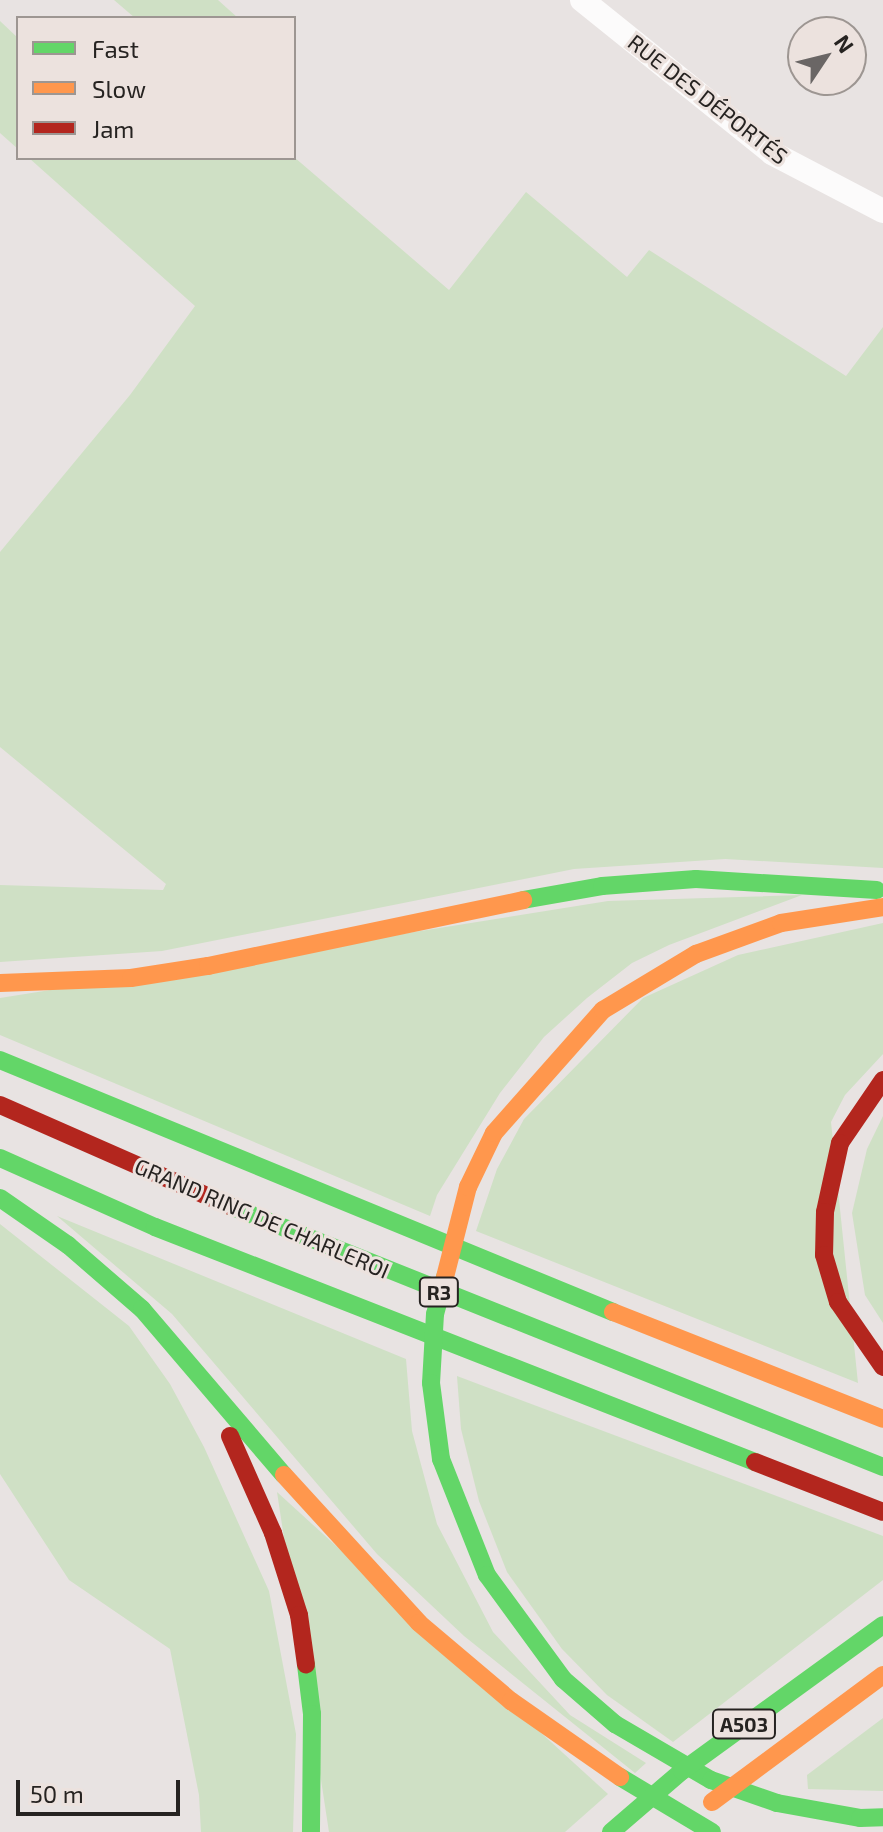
<!DOCTYPE html>
<html>
<head>
<meta charset="utf-8">
<style>
	body { margin:0 }
	#map { position:relative; width:883px; height:1832px; overflow:hidden; background:#e8e3e2; font-family:"Exo 2",sans-serif }
	div>[style] { position:absolute }
	.green>* { inset:0; background:#cfe0c5 }
	.street>* { height:24px; margin:-12px; padding:0 12px; transform-origin:12px; border-radius:12px; background:#fcfbfb }
	.fast>* { height:18px; margin:-9px; padding:0 9px; transform-origin:9px; border-radius:9px; background:#63d668 }
	.slow>* { height:18px; margin:-9px; padding:0 9px; transform-origin:9px; border-radius:9px; background:#ff974d }
	.jam>* { height:18px; margin:-9px; padding:0 9px; transform-origin:9px; border-radius:9px; background:#b3261e }
	span { translate:-50% -50%; white-space:nowrap; text-align:center; line-height:1.15; -webkit-text-stroke:6px #ece2de; paint-order:stroke }
	.shield-label span { padding:2px 6px; background:#ece2de; border:2px solid; border-radius:6px; -webkit-text-stroke-width:0 }
	.shield-label { font-size:20px; color:#262321; font-weight:700 }
	.street-label { font-size:22px; color:#262321 }
	.legend { position:absolute; left:16px; top:16px; width:280px; height:144px; box-sizing:border-box; background:#ece2de; border:2px solid #9d9692; margin:0; padding:10px 14px; list-style:none; font-size:24px; color:#262321 }
	.legend li { display:flex; align-items:center; gap:16px; height:40px }
	.legend b { width:40px; border:2px solid #9d9692 }
	.north { position:absolute; left:787px; top:16px; width:80px; height:80px; box-sizing:border-box; background:#ece2de; border:2px solid #9d9692; border-radius:50%; rotate:55deg; font-size:22px; font-weight:700; line-height:32px; text-align:center; color:#262321 }
	.north::after { content:''; display:block; margin:auto; width:28px; height:36px; background:#6a6665; clip-path:polygon(50% 0,100% 100%,50% 72%,0 100%) }
	.scale { position:absolute; left:16px; top:1780px; width:164px; height:36px; box-sizing:border-box; border:4px solid #262321; border-top:0; padding-left:10px; font-size:24px; line-height:28px; white-space:nowrap; color:#262321; -webkit-text-stroke:6px #ece2de; paint-order:stroke }
</style>
</head>
<body>
<div id="map">
	<div class="green">
		<i style="clip-path:polygon(114px 0,218px 0,238px 18px,135px 18px)"></i>
		<i style="clip-path:polygon(0 21px,18px 38px,18px 149px,0 133px)"></i>
		<i style="clip-path:polygon(294px 157px,449px 290px,526px 192px,627px 277px,649px 250px,846px 376px,883px 327px,883px 868px,725px 859px,574px 869px,162px 951px,0 962px,0 885px,163px 890px,166px 884px,0 747px,0 552px,130px 395px,195px 306px,29px 158px)"></i>
		<i style="clip-path:polygon(802px 895px,669px 945px,632px 963px,587px 998px,544px 1037px,500px 1093px,437px 1195px,430px 1216px,0 1035px,0 998px,608px 901px)"></i>
		<i style="clip-path:polygon(883px 923px,883px 1054px,845px 1095px,831px 1122px,858px 1383px,476px 1231px,497px 1169px,524px 1119px,643px 998px,738px 955px)"></i>
		<i style="clip-path:polygon(883px 1116px,883px 1323px,865px 1295px,852px 1213px,867px 1149px)"></i>
		<i style="clip-path:polygon(57px 1216px,406px 1359px,412px 1431px,437px 1524px,493px 1632px,570px 1715px,646px 1763px,635px 1773px,464px 1636px,377px 1554px,172px 1314px)"></i>
		<i style="clip-path:polygon(0 1224px,129px 1326px,170px 1384px,204px 1447px,269px 1591px,296px 1734px,293px 1832px,201px 1832px,199px 1795px,170px 1649px,69px 1580px,0 1474px)"></i>
		<i style="clip-path:polygon(457px 1376px,883px 1536px,883px 1580px,673px 1742px,607px 1695px,562px 1649px,507px 1572px,479px 1501px,461px 1429px)"></i>
		<i style="clip-path:polygon(277px 1492px,608px 1794px,565px 1832px,329px 1832px)"></i>
		<i style="clip-path:polygon(883px 1718px,883px 1791px,808px 1789px,807px 1775px)"></i>
	</div>
	<div class="street">
		<i style="left:582px;top:0;width:244px;rotate:38.8deg"></i>
		<i style="left:772px;top:153px;width:125px;rotate:27.6deg"></i>
	</div>
	<div class="fast">
		<i style="left:523px;top:900px;width:80px;rotate:-10deg"></i>
		<i style="left:602px;top:886px;width:94px;rotate:-4.3deg"></i>
		<i style="left:696px;top:879px;width:181px;rotate:3.5deg"></i>
		<i style="left:0;top:1060px;width:663px;rotate:22.35deg"></i>
		<i style="left:0;top:1158px;width:170px;rotate:24deg"></i>
		<i style="left:155px;top:1227px;width:644px;rotate:21.39deg"></i>
		<i style="left:0;top:1198px;width:83px;rotate:34.7deg"></i>
		<i style="left:68px;top:1245px;width:98px;rotate:40.9deg"></i>
		<i style="left:142px;top:1309px;width:218px;rotate:49.5deg"></i>
		<i style="left:230px;top:1206px;width:703px;rotate:21.79deg"></i>
		<i style="left:445px;top:1277px;width:38px;rotate:105deg"></i>
		<i style="left:435px;top:1314px;width:69px;rotate:93.3deg"></i>
		<i style="left:431px;top:1383px;width:77px;rotate:82.5deg"></i>
		<i style="left:441px;top:1459px;width:125px;rotate:68.4deg"></i>
		<i style="left:487px;top:1575px;width:129px;rotate:53.8deg"></i>
		<i style="left:563px;top:1679px;width:69px;rotate:40.9deg"></i>
		<i style="left:615px;top:1724px;width:111px;rotate:30.3deg"></i>
		<i style="left:711px;top:1780px;width:70px;rotate:19.2deg"></i>
		<i style="left:777px;top:1803px;width:84px;rotate:10.2deg"></i>
		<i style="left:860px;top:1818px;width:23px;rotate:-2deg"></i>
		<i style="left:306px;top:1665px;width:49px;rotate:83deg"></i>
		<i style="left:312px;top:1714px;width:118px;rotate:90.5deg"></i>
		<i style="left:620px;top:1777px;width:107px;rotate:30.9deg"></i>
		<i style="left:611px;top:1832px;width:94px;rotate:-40.7deg"></i>
		<i style="left:682px;top:1771px;width:248px;rotate:-36deg"></i>
	</div>
	<div class="slow">
		<i style="left:0;top:983px;width:131px;rotate:-2.2deg"></i>
		<i style="left:131px;top:978px;width:78px;rotate:-8.9deg"></i>
		<i style="left:208px;top:966px;width:322px;rotate:-11.8deg"></i>
		<i style="left:445px;top:1277px;width:93px;rotate:-75.7deg"></i>
		<i style="left:468px;top:1187px;width:60px;rotate:-64.3deg"></i>
		<i style="left:494px;top:1133px;width:164px;rotate:-48.5deg"></i>
		<i style="left:603px;top:1010px;width:109px;rotate:-31.1deg"></i>
		<i style="left:696px;top:954px;width:90px;rotate:-20deg"></i>
		<i style="left:781px;top:923px;width:103px;rotate:-8.9deg"></i>
		<i style="left:613px;top:1312px;width:290px;rotate:21.6deg"></i>
		<i style="left:284px;top:1475px;width:200px;rotate:47.6deg"></i>
		<i style="left:419px;top:1623px;width:121px;rotate:40.3deg"></i>
		<i style="left:511px;top:1701px;width:133px;rotate:34.9deg"></i>
		<i style="left:712px;top:1802px;width:213px;rotate:-36.6deg"></i>
	</div>
	<div class="jam">
		<i style="left:883px;top:1080px;width:76px;rotate:124.3deg"></i>
		<i style="left:840px;top:1143px;width:71px;rotate:102.3deg"></i>
		<i style="left:825px;top:1212px;width:43px;rotate:91.3deg"></i>
		<i style="left:824px;top:1255px;width:49px;rotate:73.4deg"></i>
		<i style="left:838px;top:1302px;width:79px;rotate:55.3deg"></i>
		<i style="left:0;top:1105px;width:251px;rotate:23.7deg"></i>
		<i style="left:230px;top:1436px;width:106px;rotate:66.1deg"></i>
		<i style="left:273px;top:1533px;width:86px;rotate:72.4deg"></i>
		<i style="left:299px;top:1615px;width:50px;rotate:82deg"></i>
		<i style="left:755px;top:1462px;width:137px;rotate:21.3deg"></i>
	</div>
	<div class="shield-label">
		<span style="left:439px;top:1292px">R3</span>
		<span style="left:744px;top:1724px">A503</span>
	</div>
	<div class="street-label">
		<span style="left:708px;top:99px;rotate:38deg">RUE DES DÉPORTÉS</span>
		<span style="left:262px;top:1218px;rotate:23deg">GRAND RING DE CHARLEROI</span>
	</div>
	<ul class="legend">
	<li><b style="height:10px;background:#63d668"></b>Fast</li>
	<li><b style="height:10px;background:#ff974d"></b>Slow</li>
	<li><b style="height:10px;background:#b3261e"></b>Jam</li>
	</ul>
	<div class="north">N</div>
	<div class="scale">50 m</div>
</div>
</body>
</html>
